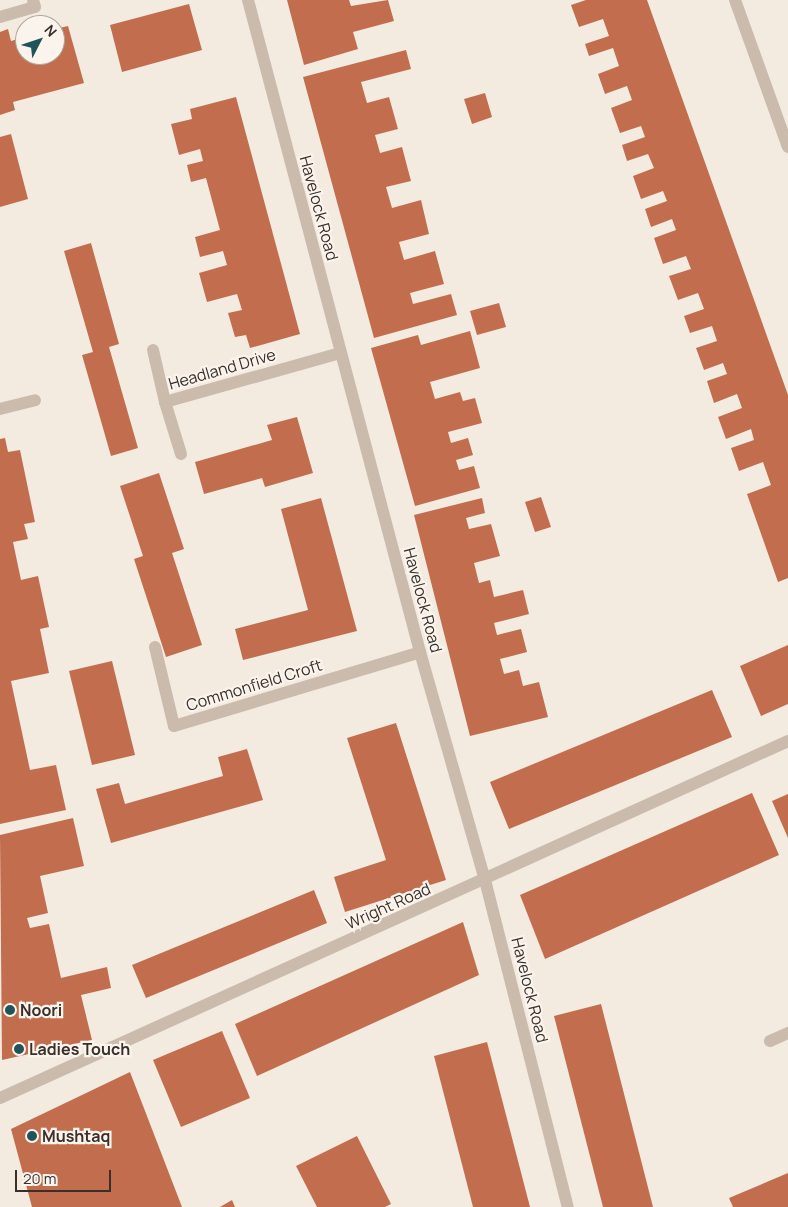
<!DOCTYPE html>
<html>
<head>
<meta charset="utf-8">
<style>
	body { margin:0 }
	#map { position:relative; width:788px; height:1207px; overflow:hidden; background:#f3eae0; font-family:Manrope,sans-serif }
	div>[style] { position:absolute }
	.building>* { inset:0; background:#c26e4e }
	.lane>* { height:12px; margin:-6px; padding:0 6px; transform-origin:6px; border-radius:6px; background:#cbbbac }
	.street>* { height:12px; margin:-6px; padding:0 6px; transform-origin:6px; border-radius:6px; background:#cbbbac }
	.dots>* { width:14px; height:14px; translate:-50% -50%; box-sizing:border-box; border:2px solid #faf4ed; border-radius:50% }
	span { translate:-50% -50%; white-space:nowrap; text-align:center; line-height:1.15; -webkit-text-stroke:4.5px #faf4ed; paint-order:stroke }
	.street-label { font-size:16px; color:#39302b }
	.poi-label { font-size:16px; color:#39302b; font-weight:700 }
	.left { translate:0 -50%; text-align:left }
	.north { position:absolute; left:15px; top:15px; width:50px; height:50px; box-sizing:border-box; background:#faf4ed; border:1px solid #ada69f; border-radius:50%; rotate:49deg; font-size:14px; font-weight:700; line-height:20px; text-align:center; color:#39302b }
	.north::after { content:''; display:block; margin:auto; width:18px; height:22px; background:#21545a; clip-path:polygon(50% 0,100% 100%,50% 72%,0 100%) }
	.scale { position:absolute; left:15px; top:1170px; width:96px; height:22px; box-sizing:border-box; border:2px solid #39302b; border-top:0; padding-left:6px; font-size:15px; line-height:18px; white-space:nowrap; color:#39302b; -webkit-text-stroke:4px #faf4ed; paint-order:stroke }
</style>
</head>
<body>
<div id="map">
	<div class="building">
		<i style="clip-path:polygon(287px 0,349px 0,351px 6px,388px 0,394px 21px,353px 32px,358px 49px,304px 65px)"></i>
		<i style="clip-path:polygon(586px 0,647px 0,788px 395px,788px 578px,778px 582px,747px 494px,771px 485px,763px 462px,739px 471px,731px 448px,754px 440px,751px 429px,726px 439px,718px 417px,742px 408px,737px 394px,714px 403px,707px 381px,727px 374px,723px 363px,704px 370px,696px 348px,717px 341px,712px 326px,690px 333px,684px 316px,704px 309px,698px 293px,678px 300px,669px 276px,691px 269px,686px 256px,663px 264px,654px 238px,676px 230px,672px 219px,651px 227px,645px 209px,667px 201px,663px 191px,641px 199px,633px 176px,654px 168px,648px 154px,627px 161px,622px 145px,645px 137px,641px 126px,620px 133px,611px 108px,632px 100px,627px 86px,605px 94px,598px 74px,619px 66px,613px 48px,589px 56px,585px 44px,609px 36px,603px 19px,579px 27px,571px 5px)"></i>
		<i style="clip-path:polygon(189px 4px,202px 50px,122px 72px,110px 25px)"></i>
		<i style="clip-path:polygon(68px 26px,84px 83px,13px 102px,15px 110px,0 115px,0 32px,8px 29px,11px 41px,25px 37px,25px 55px,55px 55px,55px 29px)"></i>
		<i style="clip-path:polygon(406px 50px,411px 69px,361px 82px,367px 103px,389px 97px,398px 129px,375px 135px,380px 153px,402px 147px,411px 181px,386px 187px,392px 208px,421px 200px,429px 234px,399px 242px,404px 260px,435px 251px,444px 284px,410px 293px,413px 304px,451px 294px,457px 315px,374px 338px,303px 77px)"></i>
		<i style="clip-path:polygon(485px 93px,492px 117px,472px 124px,464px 99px)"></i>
		<i style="clip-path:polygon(236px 97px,300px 334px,250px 348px,246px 335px,235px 337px,228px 313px,242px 310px,237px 294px,207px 302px,199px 273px,227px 265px,223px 251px,200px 257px,195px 237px,220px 230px,206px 178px,191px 182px,187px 165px,203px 161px,200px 149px,179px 155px,171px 124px,192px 119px,190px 109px)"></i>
		<i style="clip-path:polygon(11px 134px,28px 199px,0 207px,0 137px)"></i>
		<i style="clip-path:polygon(91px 243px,119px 344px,109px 347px,138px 448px,111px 456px,82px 355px,93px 352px,64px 251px)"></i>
		<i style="clip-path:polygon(499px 303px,506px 327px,477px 335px,470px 311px)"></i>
		<i style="clip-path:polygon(470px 331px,480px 368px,430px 382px,435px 399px,460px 392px,463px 401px,475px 398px,482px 423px,448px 432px,451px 443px,468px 438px,473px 455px,456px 460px,459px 470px,474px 466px,480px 488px,415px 506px,371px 348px,418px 335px,421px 345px)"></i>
		<i style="clip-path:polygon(297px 417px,313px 473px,265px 487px,262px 478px,204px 494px,195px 462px,272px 440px,267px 425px)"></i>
		<i style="clip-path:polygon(5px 438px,8px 452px,20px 450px,35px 522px,24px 524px,28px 539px,13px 542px,21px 580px,38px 576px,49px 627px,40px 629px,49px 673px,11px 681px,30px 770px,56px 765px,66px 810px,0 824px,0 439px)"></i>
		<i style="clip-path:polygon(159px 473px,184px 549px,172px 553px,202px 645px,166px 657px,134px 559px,143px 556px,120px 486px)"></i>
		<i style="clip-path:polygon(541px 497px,551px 527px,535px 532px,525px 502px)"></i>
		<i style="clip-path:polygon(321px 498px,357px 631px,243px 660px,235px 629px,308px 610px,281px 509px)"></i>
		<i style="clip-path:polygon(482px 498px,485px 513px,466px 518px,469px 529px,491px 524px,500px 556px,474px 563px,479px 583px,490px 580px,494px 597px,523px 590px,529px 614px,494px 623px,497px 635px,521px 629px,527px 652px,500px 659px,504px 674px,519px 670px,523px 686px,539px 682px,548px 717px,470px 736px,414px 515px)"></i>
		<i style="clip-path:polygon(788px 645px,788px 704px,761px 716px,740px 666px)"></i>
		<i style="clip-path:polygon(112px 661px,135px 755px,92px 765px,69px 671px)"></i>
		<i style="clip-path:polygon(712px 690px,732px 737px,509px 829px,490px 782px)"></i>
		<i style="clip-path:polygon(396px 723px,446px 880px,345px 912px,334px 877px,386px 860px,347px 738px)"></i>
		<i style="clip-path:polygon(247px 749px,263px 800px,111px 843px,96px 789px,119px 783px,125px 804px,223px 776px,218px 757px)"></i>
		<i style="clip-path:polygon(752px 793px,779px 855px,545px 959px,520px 895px)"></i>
		<i style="clip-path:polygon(788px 794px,788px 838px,772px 801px)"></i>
		<i style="clip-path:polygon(73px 818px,84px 866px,40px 876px,48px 913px,27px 918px,30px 928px,49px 924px,61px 978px,107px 967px,111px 988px,81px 995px,92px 1040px,2px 1060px,0 835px)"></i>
		<i style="clip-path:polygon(314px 890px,327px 923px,146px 998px,132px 965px)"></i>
		<i style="clip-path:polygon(463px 922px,479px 975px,257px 1076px,235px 1024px)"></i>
		<i style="clip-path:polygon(601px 1004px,653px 1207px,603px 1207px,554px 1016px)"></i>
		<i style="clip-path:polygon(222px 1031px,250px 1098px,181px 1127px,153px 1060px)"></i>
		<i style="clip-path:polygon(487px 1042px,530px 1207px,473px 1207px,434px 1056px)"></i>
		<i style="clip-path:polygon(130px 1072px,182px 1207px,32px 1207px,11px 1129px)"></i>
		<i style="clip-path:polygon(357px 1136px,391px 1204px,385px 1207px,317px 1207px,296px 1166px)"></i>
		<i style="clip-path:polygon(788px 1173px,788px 1207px,733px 1207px,729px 1198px)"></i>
		<i style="clip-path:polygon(232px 1200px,235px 1207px,220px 1207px)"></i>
	</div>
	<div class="lane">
		<i style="left:0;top:17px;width:36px;rotate:-16deg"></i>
		<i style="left:35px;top:7px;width:7px;rotate:-106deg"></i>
		<i style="left:0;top:409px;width:36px;rotate:-14deg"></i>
		<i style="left:770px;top:1041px;width:20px;rotate:-24deg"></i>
	</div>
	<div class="street">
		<i style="left:248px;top:0;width:674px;rotate:75.22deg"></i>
		<i style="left:420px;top:652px;width:237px;rotate:74.1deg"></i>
		<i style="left:485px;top:880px;width:337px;rotate:75.8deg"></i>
		<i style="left:735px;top:0;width:156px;rotate:70.2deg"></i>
		<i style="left:153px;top:350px;width:53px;rotate:77deg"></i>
		<i style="left:181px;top:454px;width:54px;rotate:-107.1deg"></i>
		<i style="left:165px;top:402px;width:182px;rotate:-15.6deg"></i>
		<i style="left:155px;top:647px;width:81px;rotate:76.5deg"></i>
		<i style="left:174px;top:726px;width:257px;rotate:-16.7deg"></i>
		<i style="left:0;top:1098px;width:865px;rotate:-24.37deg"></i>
	</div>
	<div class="dots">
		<i style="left:10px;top:1010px;background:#21545a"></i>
		<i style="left:19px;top:1049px;background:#21545a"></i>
		<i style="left:32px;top:1136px;background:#21545a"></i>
	</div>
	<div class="street-label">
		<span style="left:319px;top:208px;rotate:75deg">Havelock Road</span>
		<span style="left:222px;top:369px;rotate:-16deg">Headland Drive</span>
		<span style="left:423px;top:600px;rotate:75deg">Havelock Road</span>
		<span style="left:254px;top:685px;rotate:-17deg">Commonfield Croft</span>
		<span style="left:388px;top:906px;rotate:-24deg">Wright Road</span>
		<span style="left:530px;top:990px;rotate:76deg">Havelock Road</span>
	</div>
	<div class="poi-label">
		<span class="left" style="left:20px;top:1010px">Noori</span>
		<span class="left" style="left:29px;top:1049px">Ladies Touch</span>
		<span class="left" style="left:42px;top:1136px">Mushtaq</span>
	</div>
	<div class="north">N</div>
	<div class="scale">20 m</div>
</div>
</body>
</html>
